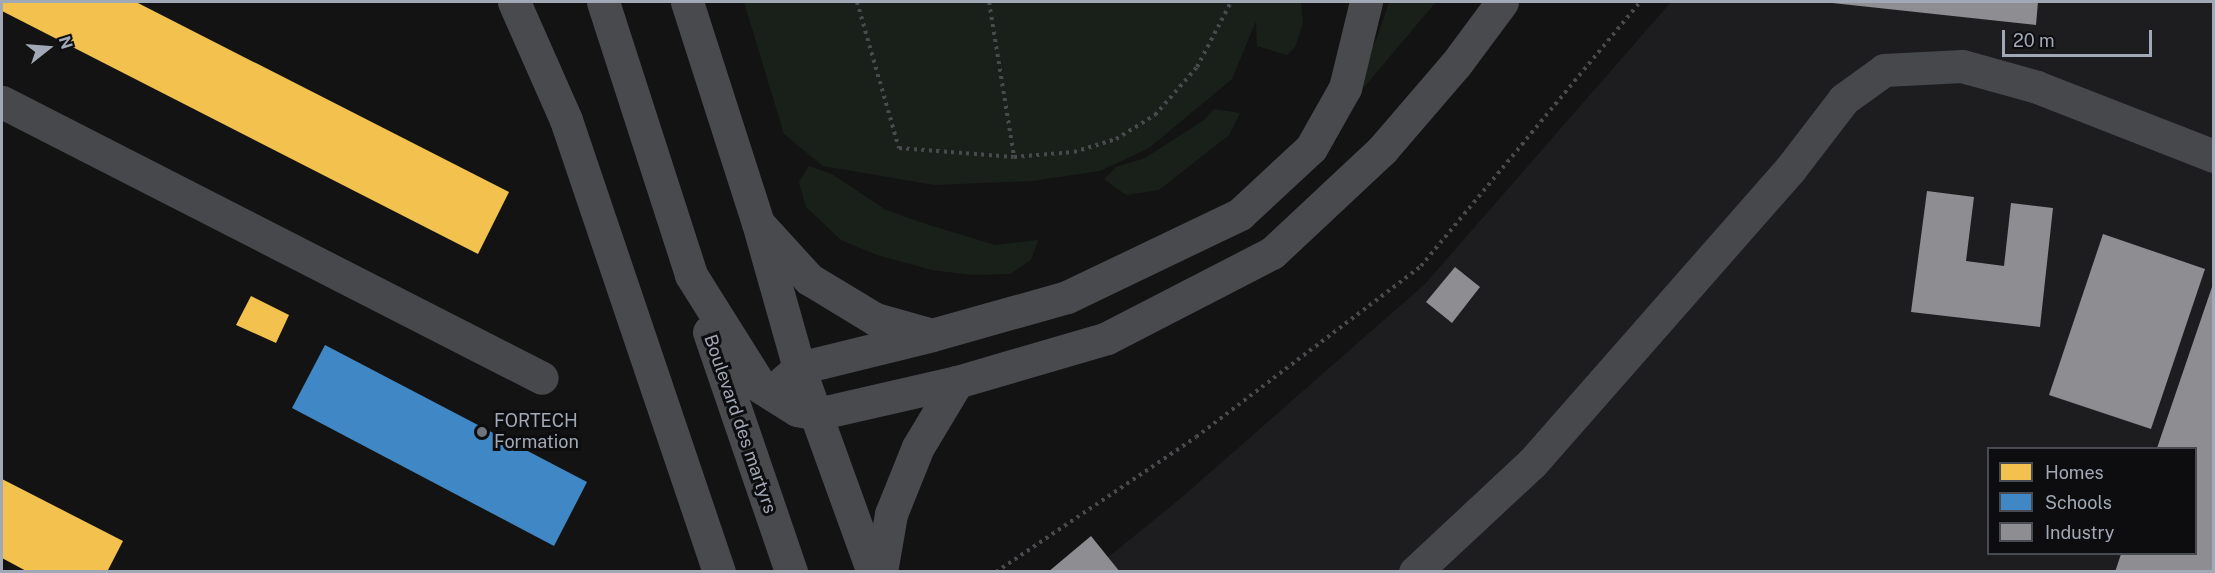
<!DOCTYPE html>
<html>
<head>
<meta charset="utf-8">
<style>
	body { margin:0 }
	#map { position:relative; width:2215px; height:573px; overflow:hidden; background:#131313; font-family:"Public Sans",sans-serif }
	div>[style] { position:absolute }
	.built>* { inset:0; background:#1d1d1f }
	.green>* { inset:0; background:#19201a }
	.homes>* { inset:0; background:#f2c14e }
	.schools>* { inset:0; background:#3f88c5 }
	.industry>* { inset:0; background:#8d8d92 }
	.path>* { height:4px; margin-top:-2px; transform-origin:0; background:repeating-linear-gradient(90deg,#484a4e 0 3px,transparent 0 7.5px) }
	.minor>* { height:33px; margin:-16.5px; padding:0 16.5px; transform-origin:16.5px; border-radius:16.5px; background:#47484c }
	.highway>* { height:33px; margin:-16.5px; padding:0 16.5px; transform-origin:16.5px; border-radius:16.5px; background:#494a4e }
	.dots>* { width:16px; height:16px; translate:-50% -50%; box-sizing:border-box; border:3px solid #0d0d0f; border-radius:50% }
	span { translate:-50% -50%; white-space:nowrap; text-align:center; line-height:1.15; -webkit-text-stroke:6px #0d0d0f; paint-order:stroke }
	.poi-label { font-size:18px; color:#a2a9b6 }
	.left { translate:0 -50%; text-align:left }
	.street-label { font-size:18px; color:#a2a9b6 }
	.frame { position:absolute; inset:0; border:3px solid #a2a9b6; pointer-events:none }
	.legend { position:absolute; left:1987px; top:447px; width:210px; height:108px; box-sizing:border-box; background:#0d0d0f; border:2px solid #494b52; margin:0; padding:8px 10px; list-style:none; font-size:18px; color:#a2a9b6 }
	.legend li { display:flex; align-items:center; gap:12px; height:30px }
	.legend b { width:30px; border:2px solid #494b52 }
	.north { position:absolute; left:18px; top:18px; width:60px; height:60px; -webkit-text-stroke:4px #0d0d0f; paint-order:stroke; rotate:73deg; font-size:16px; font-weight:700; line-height:24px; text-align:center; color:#a2a9b6 }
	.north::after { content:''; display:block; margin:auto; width:21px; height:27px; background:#a2a9b6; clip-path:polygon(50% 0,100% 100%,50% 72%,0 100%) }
	.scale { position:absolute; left:2002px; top:30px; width:150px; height:27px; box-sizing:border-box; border:3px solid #a2a9b6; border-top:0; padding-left:8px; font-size:18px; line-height:21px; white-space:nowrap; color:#a2a9b6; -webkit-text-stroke:4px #0d0d0f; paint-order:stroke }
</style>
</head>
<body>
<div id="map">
	<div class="built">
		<i style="clip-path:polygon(evenodd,1671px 2px,2213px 2px,2213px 571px,1090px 572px,1181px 498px,1425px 284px,1671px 2px,1988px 448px,2196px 448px,2196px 554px,1988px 554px,1988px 448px)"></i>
	</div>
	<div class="green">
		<i style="clip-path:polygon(744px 2px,1301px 2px,1303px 23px,1295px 47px,1287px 55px,1257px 46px,1256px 21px,1232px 79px,1149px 148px,1100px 171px,1032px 181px,934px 185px,823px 166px,784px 134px)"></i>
		<i style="clip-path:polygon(1389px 2px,1436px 2px,1333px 124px,1377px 38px)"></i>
		<i style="clip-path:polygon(1214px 109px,1240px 113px,1229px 135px,1159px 190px,1126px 195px,1104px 179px,1116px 167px,1145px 158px,1204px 120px)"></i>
		<i style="clip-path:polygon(809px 166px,832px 174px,886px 210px,923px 223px,995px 245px,1038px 240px,1031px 260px,1010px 274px,972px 275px,932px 270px,877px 255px,841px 240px,806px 207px,799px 182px)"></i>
	</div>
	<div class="homes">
		<i style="clip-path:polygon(2px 2px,136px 2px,509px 192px,478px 254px,2px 11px)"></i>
		<i style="clip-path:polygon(251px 296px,289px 315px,276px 343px,236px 325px)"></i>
		<i style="clip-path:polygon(2px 479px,123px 541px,107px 572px,28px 572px,2px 558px)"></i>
	</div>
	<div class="schools">
		<i style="clip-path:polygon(325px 345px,587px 482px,554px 546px,292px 408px)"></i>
	</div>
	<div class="industry">
		<i style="clip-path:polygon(1823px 2px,2038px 2px,2036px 25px)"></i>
		<i style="clip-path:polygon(1927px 191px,1974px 197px,1966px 261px,2004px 266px,2011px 203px,2053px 208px,2040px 327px,1911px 312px)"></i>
		<i style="clip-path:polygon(2103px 234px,2205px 269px,2151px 429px,2049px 395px)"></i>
		<i style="clip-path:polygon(1455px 267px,1480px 287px,1452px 323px,1426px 302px)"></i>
		<i style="clip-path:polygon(2213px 284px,2214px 572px,2115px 572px,2121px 554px,2196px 554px,2196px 448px,2157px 448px)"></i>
		<i style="clip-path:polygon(1091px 536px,1120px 572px,1048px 572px)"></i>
	</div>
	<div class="path">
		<i style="left:857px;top:2px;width:152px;rotate:74deg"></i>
		<i style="left:899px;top:148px;width:115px;rotate:4.5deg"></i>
		<i style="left:1014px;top:157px;width:60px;rotate:-4.8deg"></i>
		<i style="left:1074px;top:152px;width:44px;rotate:-17.2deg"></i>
		<i style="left:1116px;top:139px;width:46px;rotate:-31.6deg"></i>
		<i style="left:1155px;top:115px;width:64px;rotate:-48.8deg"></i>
		<i style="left:1197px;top:67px;width:73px;rotate:-62.4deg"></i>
		<i style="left:989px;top:2px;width:157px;rotate:80.8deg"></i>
		<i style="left:996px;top:572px;width:241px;rotate:-34deg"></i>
		<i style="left:1196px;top:437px;width:283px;rotate:-37.2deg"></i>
		<i style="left:1421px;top:266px;width:343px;rotate:-50.3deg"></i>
	</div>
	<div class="minor">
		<i style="left:2px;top:102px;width:606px;rotate:27.07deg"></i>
		<i style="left:1415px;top:572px;width:160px;rotate:-43deg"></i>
		<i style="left:1532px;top:463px;width:393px;rotate:-48.7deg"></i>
		<i style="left:1791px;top:168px;width:87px;rotate:-52.5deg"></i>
		<i style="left:1844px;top:99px;width:49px;rotate:-35.9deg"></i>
		<i style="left:1884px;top:70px;width:78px;rotate:-2.9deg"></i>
		<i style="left:1962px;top:66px;width:78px;rotate:15.6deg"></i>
		<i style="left:2037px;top:87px;width:190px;rotate:21.3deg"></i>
	</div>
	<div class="highway">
		<i style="left:514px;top:2px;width:129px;rotate:66.2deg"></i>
		<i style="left:566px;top:120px;width:477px;rotate:71.3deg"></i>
		<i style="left:603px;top:2px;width:287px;rotate:72.1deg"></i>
		<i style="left:691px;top:275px;width:133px;rotate:57.9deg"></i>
		<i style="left:762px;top:388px;width:41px;rotate:32.2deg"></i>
		<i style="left:797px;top:410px;width:20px;rotate:11deg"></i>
		<i style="left:817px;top:414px;width:144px;rotate:-12.9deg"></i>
		<i style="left:957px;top:382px;width:156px;rotate:-16.3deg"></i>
		<i style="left:1107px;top:338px;width:186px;rotate:-27.3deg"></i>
		<i style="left:1272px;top:253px;width:151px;rotate:-43.1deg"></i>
		<i style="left:1382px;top:150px;width:113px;rotate:-49.3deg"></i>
		<i style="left:1456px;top:64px;width:77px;rotate:-53.4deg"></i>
		<i style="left:687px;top:2px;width:232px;rotate:72.2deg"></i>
		<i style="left:758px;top:223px;width:151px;rotate:74.2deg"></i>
		<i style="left:799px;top:368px;width:217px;rotate:70.1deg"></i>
		<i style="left:758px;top:223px;width:76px;rotate:47.7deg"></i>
		<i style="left:809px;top:279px;width:77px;rotate:31.2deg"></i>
		<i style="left:875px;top:319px;width:59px;rotate:15.7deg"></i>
		<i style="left:932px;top:335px;width:140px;rotate:-15.7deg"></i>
		<i style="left:1067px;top:297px;width:192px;rotate:-25.6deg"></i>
		<i style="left:1240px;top:214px;width:97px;rotate:-42.9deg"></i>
		<i style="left:1311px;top:148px;width:69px;rotate:-60.5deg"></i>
		<i style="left:1345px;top:88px;width:89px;rotate:-76.3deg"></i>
		<i style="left:709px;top:332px;width:254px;rotate:71.1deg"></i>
		<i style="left:783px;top:382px;width:21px;rotate:-41deg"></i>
		<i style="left:799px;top:368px;width:134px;rotate:-13.8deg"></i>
		<i style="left:881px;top:572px;width:59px;rotate:-80.2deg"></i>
		<i style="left:891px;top:514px;width:72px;rotate:-68.1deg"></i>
		<i style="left:918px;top:447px;width:76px;rotate:-59deg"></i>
	</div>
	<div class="dots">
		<i style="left:482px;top:432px;background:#70747d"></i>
	</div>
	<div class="poi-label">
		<span class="left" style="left:494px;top:432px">FORTECH<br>Formation</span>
	</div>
	<div class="street-label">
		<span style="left:740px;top:424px;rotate:71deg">Boulevard des martyrs</span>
	</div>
	<div class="frame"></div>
	<ul class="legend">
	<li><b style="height:16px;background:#f2c14e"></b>Homes</li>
	<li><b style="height:16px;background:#3f88c5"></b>Schools</li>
	<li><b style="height:16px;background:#8d8d92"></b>Industry</li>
	</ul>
	<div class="north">N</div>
	<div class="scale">20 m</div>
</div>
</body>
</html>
